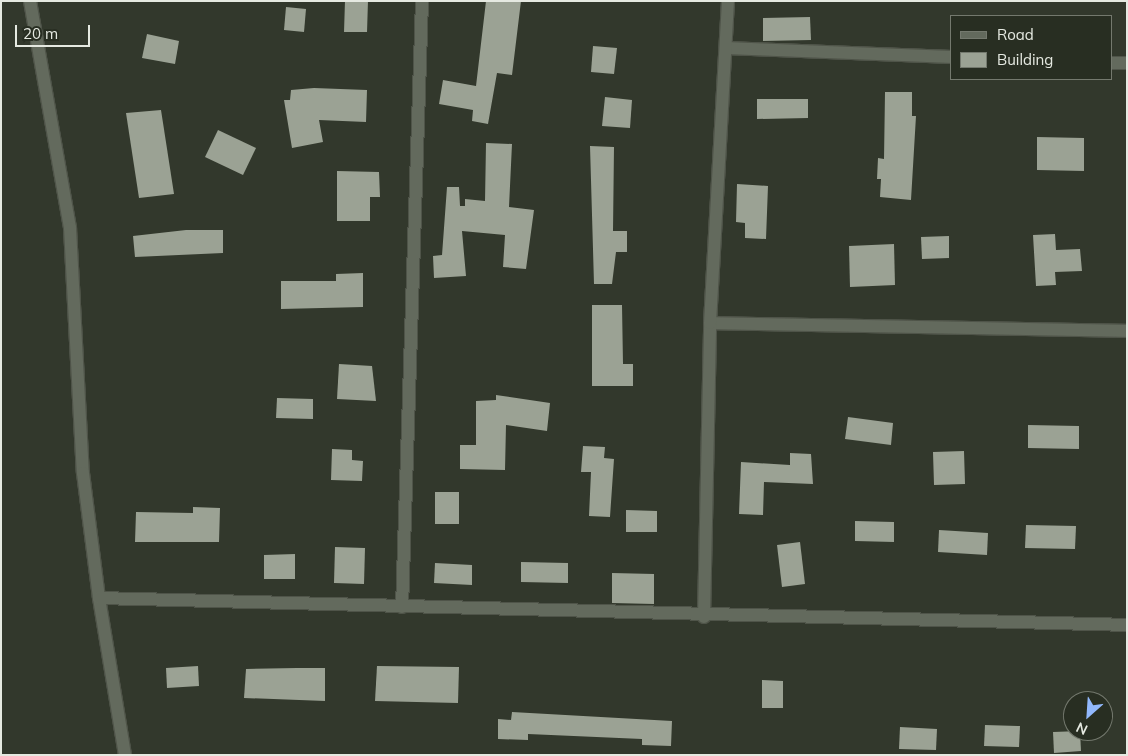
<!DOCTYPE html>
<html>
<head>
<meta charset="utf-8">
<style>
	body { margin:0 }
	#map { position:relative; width:1128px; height:756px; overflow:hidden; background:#32382c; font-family:Mulish,sans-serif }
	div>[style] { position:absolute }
	.building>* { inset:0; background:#9ba294 }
	.roads { filter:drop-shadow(1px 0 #4f5449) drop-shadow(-1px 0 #4f5449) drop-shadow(0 1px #4f5449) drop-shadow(0 -1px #4f5449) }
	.minor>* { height:12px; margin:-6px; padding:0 6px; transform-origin:6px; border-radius:6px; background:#636a5d }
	span { translate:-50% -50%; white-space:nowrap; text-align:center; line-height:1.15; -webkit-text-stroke:5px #282e22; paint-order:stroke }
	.frame { position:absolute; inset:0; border:2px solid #e5e9e1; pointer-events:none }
	.legend { position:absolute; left:950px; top:15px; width:162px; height:65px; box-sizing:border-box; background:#282e22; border:1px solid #74796e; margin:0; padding:6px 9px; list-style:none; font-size:15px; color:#e5e9e1 }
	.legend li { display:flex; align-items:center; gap:10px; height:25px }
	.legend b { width:25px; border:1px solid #74796e }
	.north { position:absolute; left:1063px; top:691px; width:50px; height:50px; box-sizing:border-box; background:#282e22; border:1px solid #74796e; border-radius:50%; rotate:206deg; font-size:14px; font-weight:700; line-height:20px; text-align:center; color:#e5e9e1 }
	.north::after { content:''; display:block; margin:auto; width:18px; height:22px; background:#91b8fd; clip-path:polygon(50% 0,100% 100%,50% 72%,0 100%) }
	.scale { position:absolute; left:15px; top:25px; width:75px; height:22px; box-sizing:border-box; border:2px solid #e5e9e1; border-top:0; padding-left:6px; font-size:15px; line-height:18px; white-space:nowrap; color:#e5e9e1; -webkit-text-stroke:4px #282e22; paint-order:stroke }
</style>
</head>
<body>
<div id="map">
	<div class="building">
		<i style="clip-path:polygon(345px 1px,368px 1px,367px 32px,344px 32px)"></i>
		<i style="clip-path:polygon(486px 1px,521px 1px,512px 75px,497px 73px,488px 124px,472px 121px,473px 110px,439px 104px,443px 80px,476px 86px)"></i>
		<i style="clip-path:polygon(286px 7px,306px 9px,304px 32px,284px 30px)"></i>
		<i style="clip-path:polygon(810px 17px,811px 40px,763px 41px,763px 18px)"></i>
		<i style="clip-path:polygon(147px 34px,179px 41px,175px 64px,142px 58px)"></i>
		<i style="clip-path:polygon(593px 46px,617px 48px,614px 74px,591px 72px)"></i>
		<i style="clip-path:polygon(314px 88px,367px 90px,366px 122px,319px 120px,323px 142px,292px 148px,284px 100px,290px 100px,291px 90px)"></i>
		<i style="clip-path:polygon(885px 92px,912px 92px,912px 116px,916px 116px,911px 200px,880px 197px,881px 179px,877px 179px,878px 158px,884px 159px)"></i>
		<i style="clip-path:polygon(605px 97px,632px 100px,630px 128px,602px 126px)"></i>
		<i style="clip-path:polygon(757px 99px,808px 99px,808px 118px,757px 119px)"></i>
		<i style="clip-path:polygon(161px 110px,174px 194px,139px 198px,126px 113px)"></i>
		<i style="clip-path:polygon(218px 130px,256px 148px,243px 175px,205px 157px)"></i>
		<i style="clip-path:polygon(1037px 137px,1084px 138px,1084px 171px,1037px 170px)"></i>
		<i style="clip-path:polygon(486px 143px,512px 144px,509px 207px,534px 210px,526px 269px,503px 267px,505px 235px,462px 231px,466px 276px,434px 278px,433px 256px,442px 255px,447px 187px,459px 187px,460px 206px,465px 206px,465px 199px,485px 201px)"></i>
		<i style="clip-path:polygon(590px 146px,614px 147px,613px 231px,627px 231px,627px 252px,616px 252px,612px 284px,594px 284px)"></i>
		<i style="clip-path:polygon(337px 171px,379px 172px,380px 197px,370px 197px,370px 221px,337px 221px)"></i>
		<i style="clip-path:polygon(737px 184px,768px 186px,766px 239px,745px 238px,745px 223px,736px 222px)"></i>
		<i style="clip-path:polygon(186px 230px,223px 230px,223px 253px,135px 257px,133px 236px)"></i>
		<i style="clip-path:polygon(1055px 234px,1056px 250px,1080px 249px,1082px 271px,1055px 272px,1056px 285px,1036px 286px,1033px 235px)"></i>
		<i style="clip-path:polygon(949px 236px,949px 258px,922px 259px,921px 237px)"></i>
		<i style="clip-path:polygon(894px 244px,895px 285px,850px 287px,849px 246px)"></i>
		<i style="clip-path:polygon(363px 273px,363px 307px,281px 309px,281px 281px,336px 281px,336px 274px)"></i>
		<i style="clip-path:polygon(592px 305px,622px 305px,623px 364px,633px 364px,633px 386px,592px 386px)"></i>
		<i style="clip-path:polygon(339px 364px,372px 366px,376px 401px,337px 399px)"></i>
		<i style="clip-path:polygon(496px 395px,550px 403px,547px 431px,506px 425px,505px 470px,460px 469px,460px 445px,476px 445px,476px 401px,496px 400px)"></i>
		<i style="clip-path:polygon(277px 398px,313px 399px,313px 419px,276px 418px)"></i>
		<i style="clip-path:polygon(848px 417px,893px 423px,891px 445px,845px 439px)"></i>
		<i style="clip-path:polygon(1028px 425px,1079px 426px,1079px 449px,1028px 448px)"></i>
		<i style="clip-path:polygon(583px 446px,605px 447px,604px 458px,614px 459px,610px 517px,589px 516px,591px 472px,581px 472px)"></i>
		<i style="clip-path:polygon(332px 449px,352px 450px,352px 460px,363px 461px,362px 481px,331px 480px)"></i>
		<i style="clip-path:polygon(964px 451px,965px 484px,934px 485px,933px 452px)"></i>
		<i style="clip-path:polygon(790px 453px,811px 454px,813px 484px,764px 482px,763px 515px,739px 514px,741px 462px,790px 465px)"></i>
		<i style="clip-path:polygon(435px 492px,459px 492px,459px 524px,435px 524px)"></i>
		<i style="clip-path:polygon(193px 507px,220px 508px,219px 542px,135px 542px,136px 512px,193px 513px)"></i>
		<i style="clip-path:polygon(626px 510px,657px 511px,657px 532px,626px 532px)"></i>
		<i style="clip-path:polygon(855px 521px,894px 522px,894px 542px,855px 541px)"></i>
		<i style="clip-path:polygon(1026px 525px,1076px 526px,1075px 549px,1025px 548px)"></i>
		<i style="clip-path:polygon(939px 530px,988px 533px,987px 555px,938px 552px)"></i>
		<i style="clip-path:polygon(800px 542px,805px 584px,782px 587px,777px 545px)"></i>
		<i style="clip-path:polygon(335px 547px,365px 548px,364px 584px,334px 583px)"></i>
		<i style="clip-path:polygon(295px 554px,295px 579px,264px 579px,264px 555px)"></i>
		<i style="clip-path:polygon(521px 562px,568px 563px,568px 583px,521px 582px)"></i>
		<i style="clip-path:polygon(435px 563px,472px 565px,472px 585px,434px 583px)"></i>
		<i style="clip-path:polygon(612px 573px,654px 574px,654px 604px,612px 603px)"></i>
		<i style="clip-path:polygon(198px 666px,199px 686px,167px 688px,166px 668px)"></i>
		<i style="clip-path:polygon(377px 666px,459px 667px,458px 703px,375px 701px)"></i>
		<i style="clip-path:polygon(297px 668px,325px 668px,325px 701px,244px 698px,246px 669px)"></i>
		<i style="clip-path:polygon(762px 680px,783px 681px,783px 708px,762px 708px)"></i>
		<i style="clip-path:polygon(512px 712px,672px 721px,671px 746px,642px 745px,642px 739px,528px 734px,528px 740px,498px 739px,498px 719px,511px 720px)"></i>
		<i style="clip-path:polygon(985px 725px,1020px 726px,1019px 747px,984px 746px)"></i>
		<i style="clip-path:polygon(900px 727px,937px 729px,936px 750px,899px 749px)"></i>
		<i style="clip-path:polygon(1080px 731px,1081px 751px,1054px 753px,1053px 732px)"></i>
	</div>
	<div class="roads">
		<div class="minor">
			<i style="left:30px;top:1px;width:230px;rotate:80deg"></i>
			<i style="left:70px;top:228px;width:245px;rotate:87deg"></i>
			<i style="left:83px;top:473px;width:126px;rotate:82.7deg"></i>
			<i style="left:726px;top:48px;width:226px;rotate:2.3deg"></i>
			<i style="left:1112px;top:63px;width:15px"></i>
			<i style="left:710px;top:323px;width:417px;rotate:1.1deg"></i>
			<i style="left:402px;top:607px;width:606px;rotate:-88.11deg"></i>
			<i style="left:704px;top:617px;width:294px;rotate:-88.8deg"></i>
			<i style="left:710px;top:323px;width:323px;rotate:-86.8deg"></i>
			<i style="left:125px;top:755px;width:159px;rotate:-99.4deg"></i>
			<i style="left:99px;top:598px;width:1028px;rotate:1.5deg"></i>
		</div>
	</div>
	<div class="frame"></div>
	<ul class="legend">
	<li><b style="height:6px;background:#636a5d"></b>Road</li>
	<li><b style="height:14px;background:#9ba294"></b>Building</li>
	</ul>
	<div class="north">N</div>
	<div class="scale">20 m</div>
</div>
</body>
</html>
